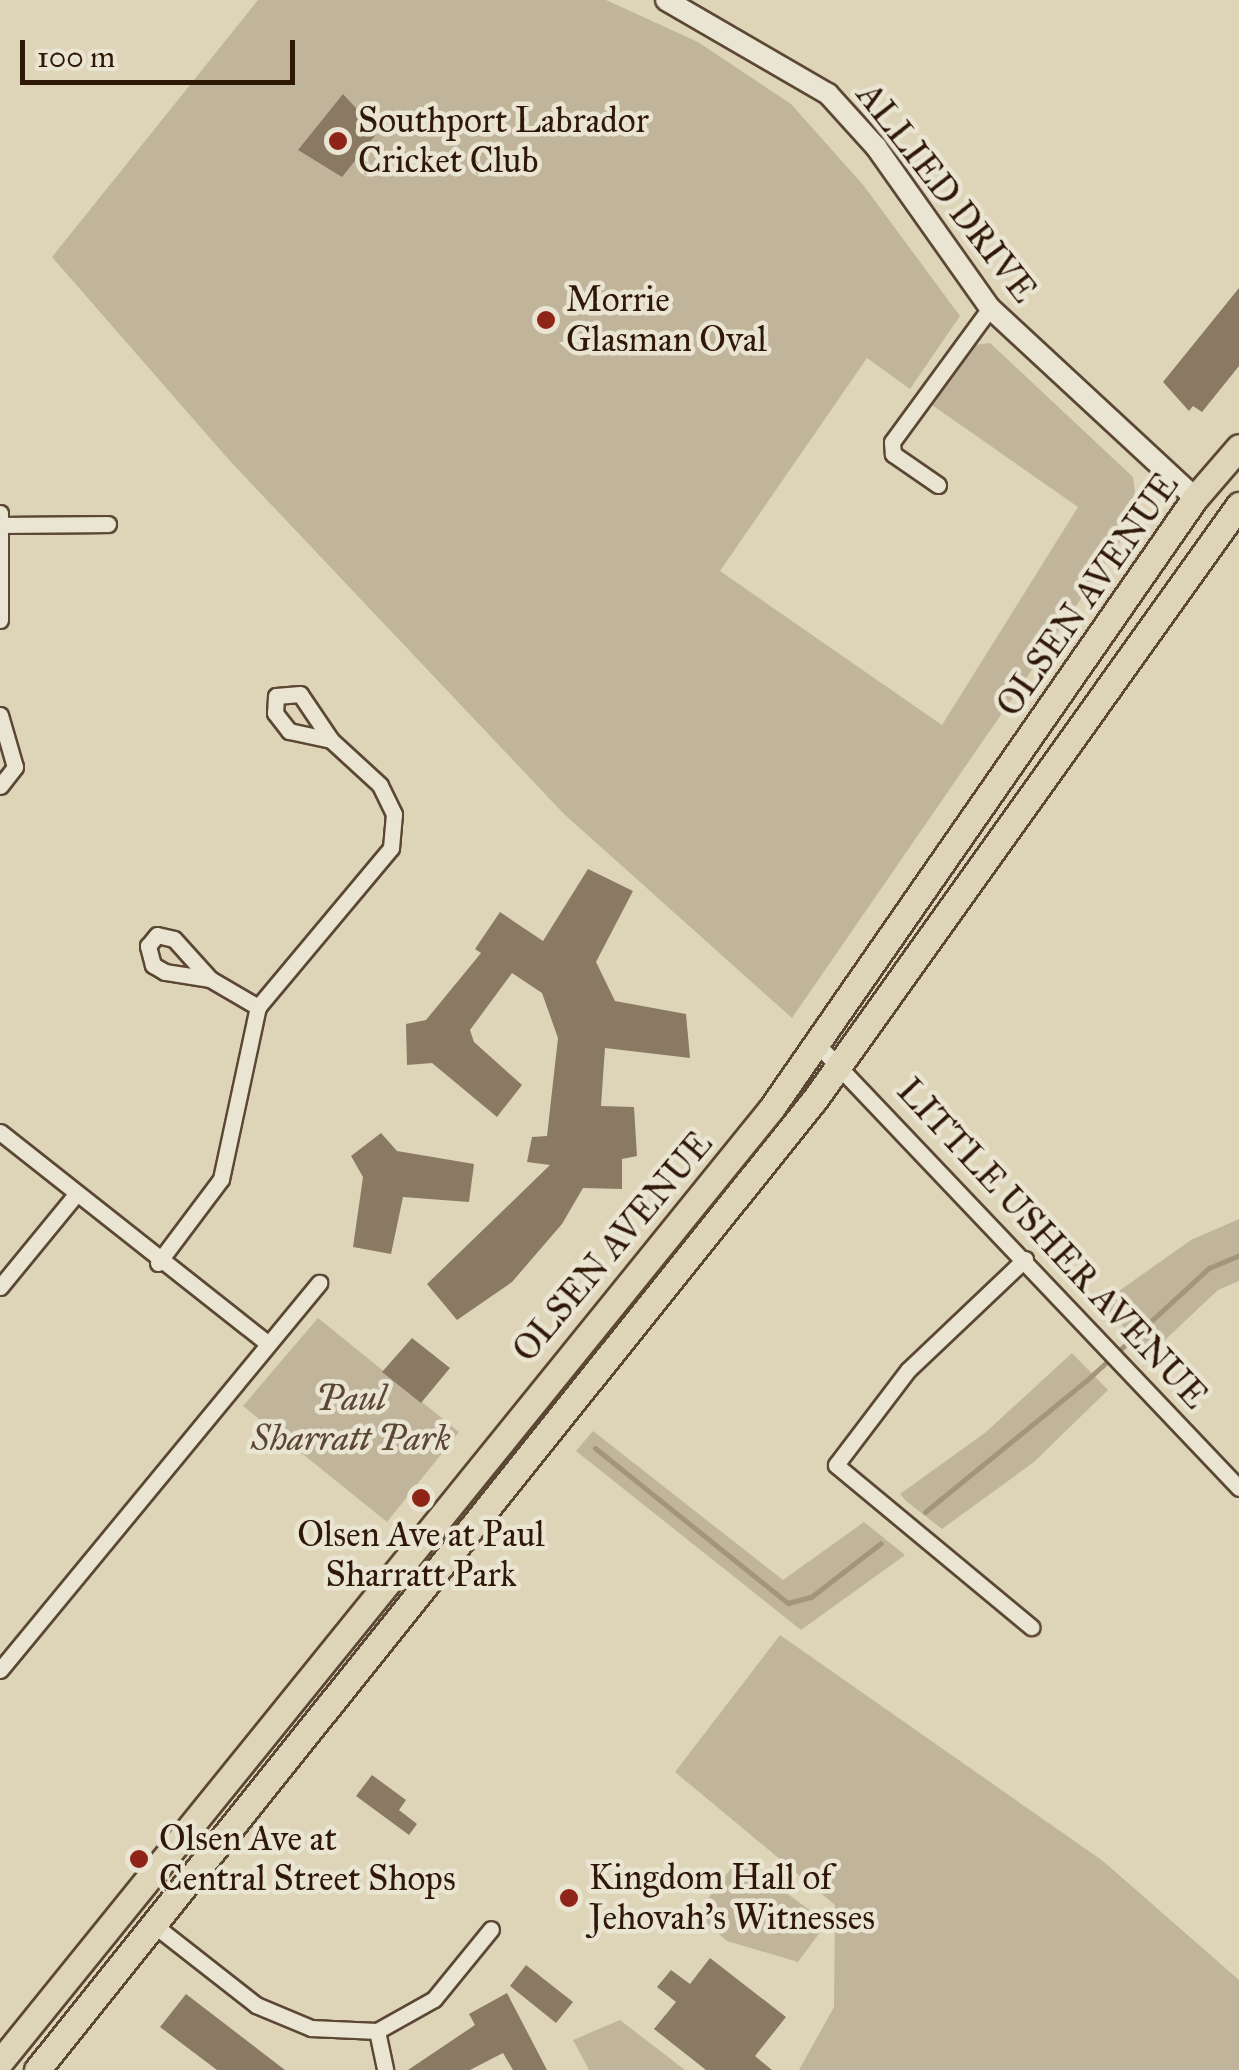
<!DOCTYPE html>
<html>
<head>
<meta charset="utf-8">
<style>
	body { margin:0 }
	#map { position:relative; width:1239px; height:2070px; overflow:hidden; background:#ded5b9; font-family:"IM FELL Great Primer",serif }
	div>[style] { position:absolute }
	.green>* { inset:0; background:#c0b59b }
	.stream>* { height:5px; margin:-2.5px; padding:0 2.5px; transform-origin:2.5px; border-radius:2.5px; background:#a3957c }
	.building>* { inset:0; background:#8a7a64 }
	.roads { filter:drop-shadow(2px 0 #5c4734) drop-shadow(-2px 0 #5c4734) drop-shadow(0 2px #5c4734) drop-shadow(0 -2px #5c4734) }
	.minor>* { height:15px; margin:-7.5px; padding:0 7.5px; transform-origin:7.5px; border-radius:7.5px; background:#eae4d2 }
	.tertiary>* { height:20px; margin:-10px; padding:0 10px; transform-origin:10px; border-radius:10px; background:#eae4d2 }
	.primary>* { height:25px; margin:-12.5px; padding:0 12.5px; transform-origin:12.5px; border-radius:12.5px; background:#ded5b9 }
	.dots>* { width:28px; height:28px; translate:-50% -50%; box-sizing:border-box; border:5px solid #eae4d2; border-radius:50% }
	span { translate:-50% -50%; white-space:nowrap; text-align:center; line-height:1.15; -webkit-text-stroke:9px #eae4d2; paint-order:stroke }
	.poi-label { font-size:35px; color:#301807 }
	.left { translate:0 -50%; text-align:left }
	.street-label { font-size:35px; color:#301807 }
	.park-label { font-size:35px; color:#5b4733; font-style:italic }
	.scale { position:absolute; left:20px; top:40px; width:275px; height:45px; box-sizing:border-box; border:5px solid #301807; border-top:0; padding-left:12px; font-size:30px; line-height:35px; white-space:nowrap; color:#301807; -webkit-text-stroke:8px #eae4d2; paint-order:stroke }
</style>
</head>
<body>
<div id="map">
	<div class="green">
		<i style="clip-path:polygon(258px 0,606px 0,698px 42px,791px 104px,864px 186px,960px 316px,910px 389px,867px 358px,720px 571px,942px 725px,1078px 507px,932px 405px,974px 345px,990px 343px,1133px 477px,1138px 516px,792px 1018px,564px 814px,229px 460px,52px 257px)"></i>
		<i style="clip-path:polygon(1239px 1219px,1239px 1281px,1218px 1290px,1149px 1355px,1102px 1303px,1191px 1240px)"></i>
		<i style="clip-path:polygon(318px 1318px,459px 1432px,387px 1522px,243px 1406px)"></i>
		<i style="clip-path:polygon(1072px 1353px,1108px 1390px,1034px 1462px,942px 1529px,906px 1501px,900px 1494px,986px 1432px)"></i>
		<i style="clip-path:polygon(593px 1431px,783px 1580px,864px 1522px,905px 1555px,801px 1630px,576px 1451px)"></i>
		<i style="clip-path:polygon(780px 1635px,1103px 1861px,1239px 1980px,1239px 2070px,799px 2070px,834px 2007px,835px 1905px,675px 1772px)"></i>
		<i style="clip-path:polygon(739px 1858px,827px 1923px,798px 1962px,727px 1941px,696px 1914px)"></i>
		<i style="clip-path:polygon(620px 2020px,685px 2070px,589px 2070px,573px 2040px)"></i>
	</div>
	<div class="stream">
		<i style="left:595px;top:1448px;width:248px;rotate:38.8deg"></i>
		<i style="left:788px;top:1603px;width:24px;rotate:-15deg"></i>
		<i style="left:811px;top:1597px;width:88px;rotate:-37.6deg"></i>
		<i style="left:925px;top:1512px;width:209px;rotate:-39.2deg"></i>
		<i style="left:1087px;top:1380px;width:166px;rotate:-42.6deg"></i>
		<i style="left:1209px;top:1268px;width:33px;rotate:-23deg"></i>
	</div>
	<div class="building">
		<i style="clip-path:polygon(343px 94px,378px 132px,342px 177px,298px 150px)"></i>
		<i style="clip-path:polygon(1239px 288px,1239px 366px,1202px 412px,1193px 406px,1189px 411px,1163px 382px)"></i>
		<i style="clip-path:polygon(588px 869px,633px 891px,596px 962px,615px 1001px,686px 1014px,690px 1058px,605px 1048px,601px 1106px,634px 1107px,637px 1156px,622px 1159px,622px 1189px,583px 1188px,562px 1224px,512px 1282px,457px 1320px,427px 1284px,550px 1165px,527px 1162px,532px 1137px,547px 1136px,558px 1038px,542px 993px,512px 973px,470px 1030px,474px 1042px,522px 1085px,497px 1117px,432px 1063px,407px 1065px,406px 1024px,426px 1020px,481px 953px,475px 949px,500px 912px,543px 941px)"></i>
		<i style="clip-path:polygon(381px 1133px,397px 1151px,474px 1164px,469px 1202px,403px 1197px,391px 1254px,353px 1247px,363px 1177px,351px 1156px)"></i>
		<i style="clip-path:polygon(412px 1338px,450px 1368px,421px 1403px,382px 1372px)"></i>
		<i style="clip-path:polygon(372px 1775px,406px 1800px,399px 1810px,417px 1824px,409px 1835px,356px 1796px)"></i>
		<i style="clip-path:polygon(710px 1958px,786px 2017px,755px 2056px,772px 2070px,706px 2070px,654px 2029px,676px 2002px,657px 1987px,671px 1970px,690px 1984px)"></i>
		<i style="clip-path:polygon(526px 1965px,573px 2002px,556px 2023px,510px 1986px)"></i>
		<i style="clip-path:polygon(507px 1993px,547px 2070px,513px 2070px,503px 2053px,470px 2070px,408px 2070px,475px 2025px,469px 2014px)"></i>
		<i style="clip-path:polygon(186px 1994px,285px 2070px,217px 2070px,160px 2027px)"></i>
	</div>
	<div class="roads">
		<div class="minor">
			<i style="left:938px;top:485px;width:55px;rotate:-145.4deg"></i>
			<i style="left:893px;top:454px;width:12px;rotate:-95deg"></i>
			<i style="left:892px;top:442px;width:166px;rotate:-53.8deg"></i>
			<i style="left:0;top:513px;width:107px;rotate:90deg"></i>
			<i style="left:1px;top:525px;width:107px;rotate:-0.5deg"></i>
			<i style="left:0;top:715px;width:54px;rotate:73.9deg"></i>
			<i style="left:15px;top:767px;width:24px;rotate:128deg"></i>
			<i style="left:210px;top:979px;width:46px;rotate:-171.2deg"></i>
			<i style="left:165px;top:972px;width:14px;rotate:-150deg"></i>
			<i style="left:153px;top:965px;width:20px;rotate:-105deg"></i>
			<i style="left:148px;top:946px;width:14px;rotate:-51deg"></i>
			<i style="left:157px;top:935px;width:17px;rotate:13deg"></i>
			<i style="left:174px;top:939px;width:54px;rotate:48deg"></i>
			<i style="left:210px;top:979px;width:56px;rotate:30.3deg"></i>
			<i style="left:818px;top:1045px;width:611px;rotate:46.46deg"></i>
			<i style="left:0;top:1132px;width:337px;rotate:38.3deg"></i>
			<i style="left:1025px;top:1259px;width:161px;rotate:136.5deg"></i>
			<i style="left:908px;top:1370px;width:119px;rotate:127.2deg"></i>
			<i style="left:836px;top:1465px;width:254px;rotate:39.7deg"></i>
			<i style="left:158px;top:1263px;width:105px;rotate:-53.1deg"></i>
			<i style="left:221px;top:1179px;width:176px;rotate:-77.9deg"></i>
			<i style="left:258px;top:1007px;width:207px;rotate:-50.1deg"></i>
			<i style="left:391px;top:848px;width:34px;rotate:-85deg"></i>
			<i style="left:394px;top:814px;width:32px;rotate:-116deg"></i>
			<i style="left:380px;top:785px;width:67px;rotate:-137.4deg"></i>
			<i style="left:331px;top:740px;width:55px;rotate:-124deg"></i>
			<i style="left:300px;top:694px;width:24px;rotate:175deg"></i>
			<i style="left:276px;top:696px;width:17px;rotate:93deg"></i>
			<i style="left:275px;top:713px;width:23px;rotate:52deg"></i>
			<i style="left:289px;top:731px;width:43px;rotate:12.1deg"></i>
			<i style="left:0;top:1287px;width:120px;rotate:-50.7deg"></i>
			<i style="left:0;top:1670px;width:502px;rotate:-50.5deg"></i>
			<i style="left:154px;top:1925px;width:130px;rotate:38.1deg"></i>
			<i style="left:256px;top:2005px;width:60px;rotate:22.7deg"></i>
			<i style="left:311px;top:2028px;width:66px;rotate:2.6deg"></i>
			<i style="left:377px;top:2031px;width:65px;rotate:-29.3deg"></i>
			<i style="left:434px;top:1999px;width:90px;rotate:-50.8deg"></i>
			<i style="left:377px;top:2031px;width:40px;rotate:78deg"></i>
		</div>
		<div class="tertiary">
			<i style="left:666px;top:0;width:187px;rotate:30.1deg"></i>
			<i style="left:828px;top:94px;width:72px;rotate:47.8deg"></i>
			<i style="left:876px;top:147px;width:197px;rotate:54.7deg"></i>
			<i style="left:990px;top:308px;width:280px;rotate:42.8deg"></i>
		</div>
		<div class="primary">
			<i style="left:0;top:2062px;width:1226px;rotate:-51.03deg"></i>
			<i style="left:771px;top:1109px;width:744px;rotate:-55.24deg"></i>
			<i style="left:1195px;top:498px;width:67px;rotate:-49.2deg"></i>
			<i style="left:37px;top:2070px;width:1244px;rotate:-51.3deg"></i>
			<i style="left:815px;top:1099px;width:730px;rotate:-54.48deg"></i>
		</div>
	</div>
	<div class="dots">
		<i style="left:338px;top:141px;background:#8f2418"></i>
		<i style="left:546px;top:320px;background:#8f2418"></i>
		<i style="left:421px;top:1498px;background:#8f2418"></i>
		<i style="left:139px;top:1859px;background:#8f2418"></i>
		<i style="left:569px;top:1898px;background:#8f2418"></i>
	</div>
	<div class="poi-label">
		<span class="left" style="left:358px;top:141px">Southport Labrador<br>Cricket Club</span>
		<span class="left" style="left:566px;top:320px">Morrie<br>Glasman Oval</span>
		<span style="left:421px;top:1555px">Olsen Ave at Paul<br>Sharratt Park</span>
		<span class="left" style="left:159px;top:1859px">Olsen Ave at<br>Central Street Shops</span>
		<span class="left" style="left:589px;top:1898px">Kingdom Hall of<br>Jehovah's Witnesses</span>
	</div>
	<div class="street-label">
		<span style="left:946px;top:193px;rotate:52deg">ALLIED DRIVE</span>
		<span style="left:1088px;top:595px;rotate:-55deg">OLSEN AVENUE</span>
		<span style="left:1052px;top:1244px;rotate:47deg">LITTLE USHER AVENUE</span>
		<span style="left:613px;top:1247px;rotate:-50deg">OLSEN AVENUE</span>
	</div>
	<div class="park-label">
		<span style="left:351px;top:1419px">Paul<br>Sharratt Park</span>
	</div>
	<div class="scale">100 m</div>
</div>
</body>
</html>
